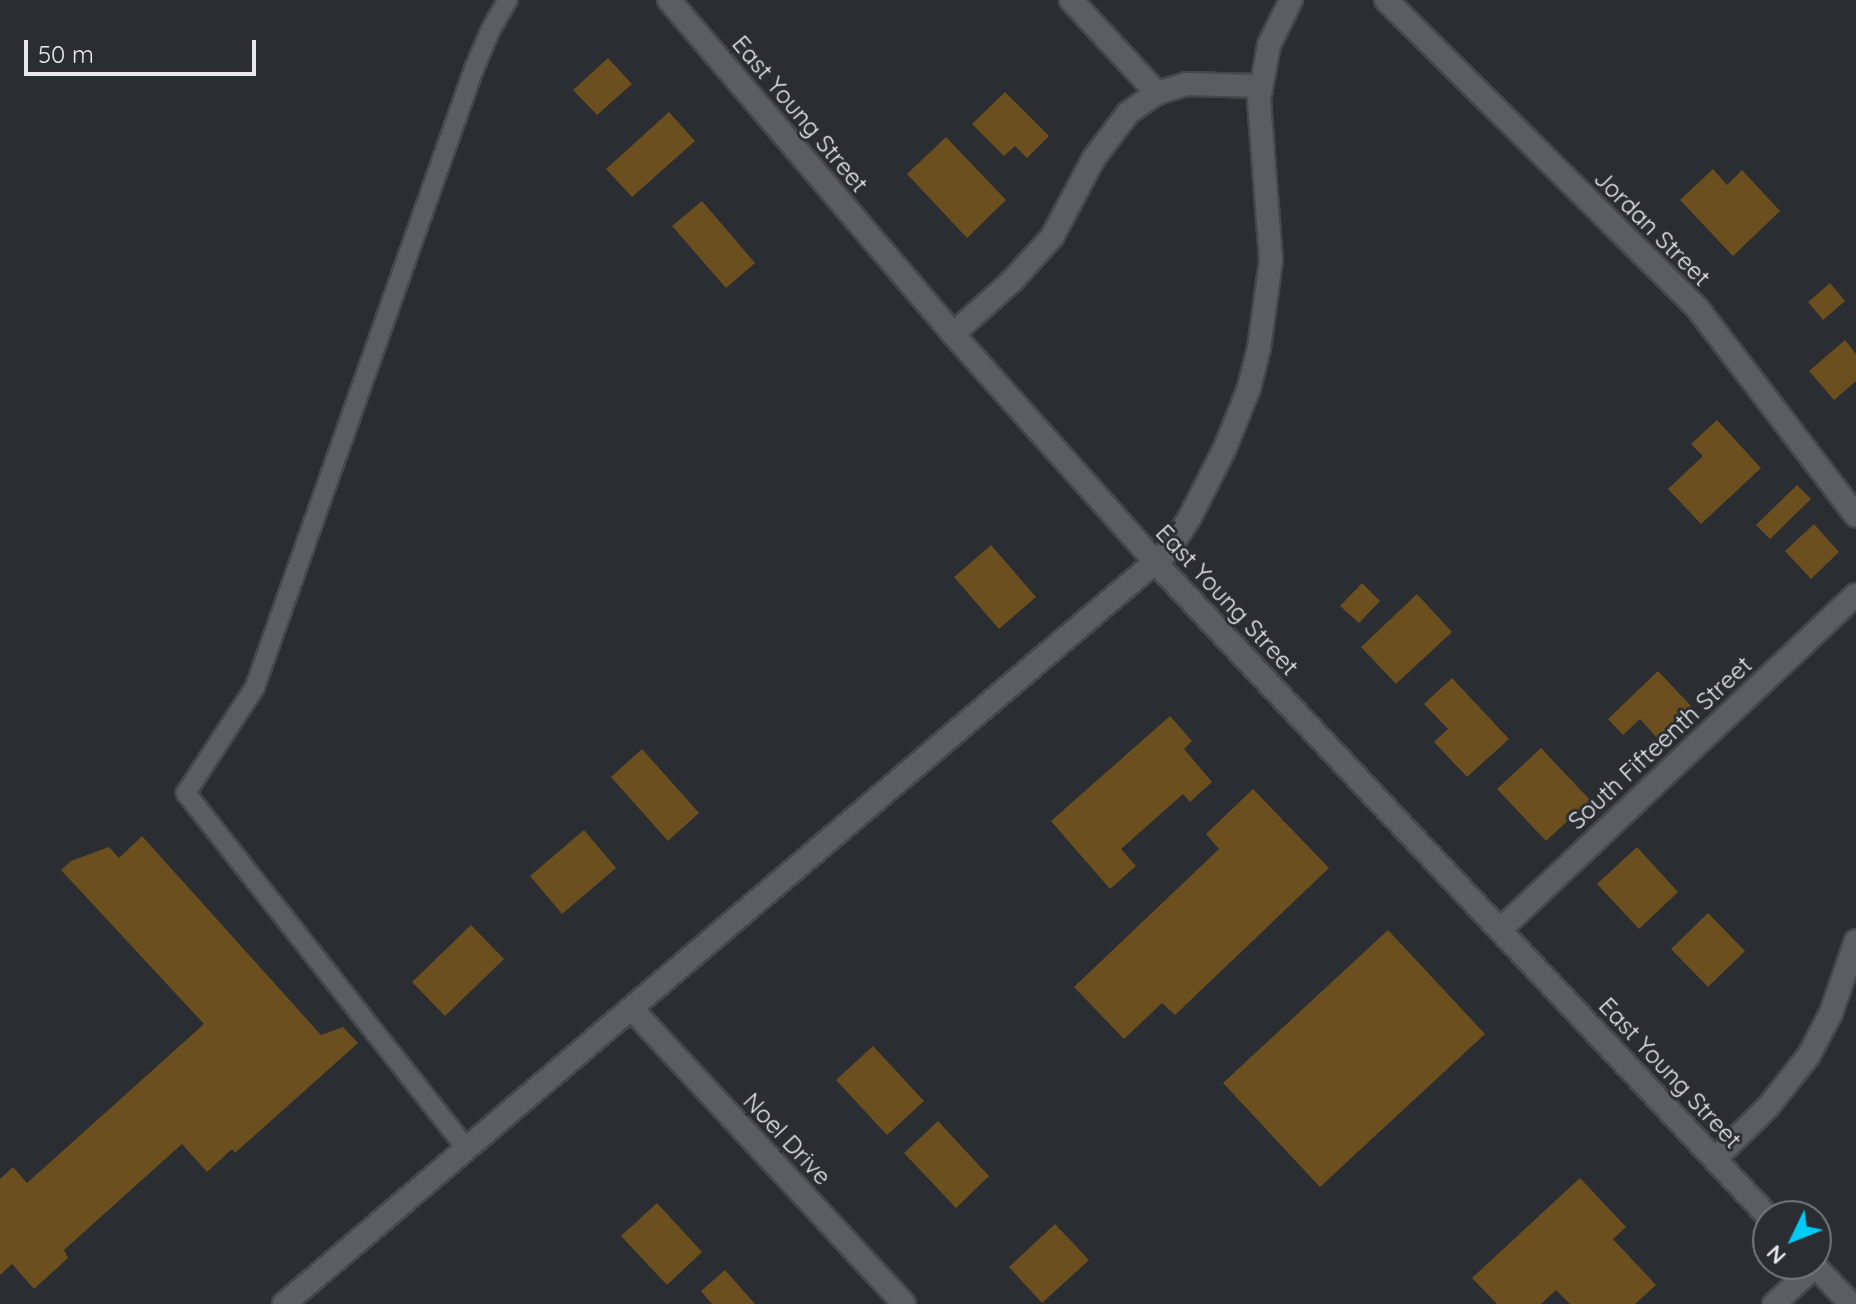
<!DOCTYPE html>
<html>
<head>
<meta charset="utf-8">
<style>
	body { margin:0 }
	#map { position:relative; width:1856px; height:1304px; overflow:hidden; background:#2a2d31; font-family:Quicksand,sans-serif }
	div>[style] { position:absolute }
	.building>* { inset:0; background:#6c4f1e }
	.roads { filter:drop-shadow(2px 0 #45484b) drop-shadow(-2px 0 #45484b) drop-shadow(0 2px #45484b) drop-shadow(0 -2px #45484b) }
	.service>* { height:18px; margin:-9px; padding:0 9px; transform-origin:9px; border-radius:9px; background:#5a5e62 }
	.minor>* { height:22px; margin:-11px; padding:0 11px; transform-origin:11px; border-radius:11px; background:#5a5e62 }
	.tertiary>* { height:22px; margin:-11px; padding:0 11px; transform-origin:11px; border-radius:11px; background:#5a5e62 }
	span { translate:-50% -50%; white-space:nowrap; text-align:center; line-height:1.15; -webkit-text-stroke:6px #2a2d31; paint-order:stroke }
	.street-label { font-size:24px; color:#e6e8eb }
	.north { position:absolute; left:1752px; top:1200px; width:80px; height:80px; box-sizing:border-box; background:#2a2d31; border:2px solid #75787b; border-radius:50%; rotate:227deg; font-size:22px; font-weight:700; line-height:32px; text-align:center; color:#e6e8eb }
	.north::after { content:''; display:block; margin:auto; width:28px; height:36px; background:#00cbf8; clip-path:polygon(50% 0,100% 100%,50% 72%,0 100%) }
	.scale { position:absolute; left:24px; top:40px; width:232px; height:36px; box-sizing:border-box; border:4px solid #e6e8eb; border-top:0; padding-left:10px; font-size:24px; line-height:28px; white-space:nowrap; color:#e6e8eb; -webkit-text-stroke:6px #2a2d31; paint-order:stroke }
</style>
</head>
<body>
<div id="map">
	<div class="building">
		<i style="clip-path:polygon(608px 58px,632px 84px,597px 115px,573px 90px)"></i>
		<i style="clip-path:polygon(1005px 92px,1049px 136px,1027px 158px,1015px 146px,1004px 156px,972px 124px)"></i>
		<i style="clip-path:polygon(669px 112px,695px 141px,632px 197px,606px 169px)"></i>
		<i style="clip-path:polygon(946px 137px,1006px 200px,967px 238px,907px 174px)"></i>
		<i style="clip-path:polygon(1713px 169px,1727px 185px,1742px 170px,1780px 211px,1733px 256px,1680px 200px)"></i>
		<i style="clip-path:polygon(702px 201px,755px 263px,726px 288px,672px 226px)"></i>
		<i style="clip-path:polygon(1830px 283px,1845px 301px,1823px 320px,1808px 302px)"></i>
		<i style="clip-path:polygon(1845px 340px,1856px 354px,1856px 381px,1834px 400px,1809px 371px)"></i>
		<i style="clip-path:polygon(1717px 420px,1761px 468px,1701px 524px,1668px 489px,1703px 456px,1691px 444px)"></i>
		<i style="clip-path:polygon(1797px 485px,1811px 499px,1770px 539px,1756px 525px)"></i>
		<i style="clip-path:polygon(1814px 524px,1839px 552px,1811px 579px,1785px 551px)"></i>
		<i style="clip-path:polygon(991px 545px,1036px 597px,999px 629px,954px 577px)"></i>
		<i style="clip-path:polygon(1362px 583px,1380px 601px,1359px 623px,1340px 606px)"></i>
		<i style="clip-path:polygon(1417px 594px,1452px 632px,1396px 684px,1361px 647px)"></i>
		<i style="clip-path:polygon(1658px 671px,1691px 706px,1657px 738px,1640px 719px,1623px 735px,1608px 719px)"></i>
		<i style="clip-path:polygon(1452px 678px,1509px 739px,1467px 777px,1434px 742px,1448px 729px,1424px 704px)"></i>
		<i style="clip-path:polygon(1170px 716px,1192px 741px,1184px 749px,1212px 782px,1190px 802px,1183px 794px,1121px 849px,1136px 866px,1110px 889px,1051px 821px)"></i>
		<i style="clip-path:polygon(1541px 748px,1590px 800px,1546px 841px,1497px 789px)"></i>
		<i style="clip-path:polygon(642px 749px,699px 813px,668px 841px,611px 777px)"></i>
		<i style="clip-path:polygon(1253px 789px,1329px 868px,1175px 1015px,1162px 1003px,1124px 1039px,1074px 987px,1219px 849px,1206px 834px)"></i>
		<i style="clip-path:polygon(584px 830px,616px 868px,562px 914px,530px 876px)"></i>
		<i style="clip-path:polygon(142px 836px,321px 1035px,343px 1027px,358px 1043px,235px 1153px,232px 1149px,207px 1172px,182px 1144px,64px 1250px,68px 1258px,34px 1289px,12px 1264px,0 1275px,0 1179px,13px 1167px,27px 1183px,204px 1024px,61px 870px,71px 861px,109px 847px,119px 858px)"></i>
		<i style="clip-path:polygon(1637px 847px,1678px 892px,1639px 929px,1597px 884px)"></i>
		<i style="clip-path:polygon(1708px 913px,1745px 951px,1708px 987px,1671px 949px)"></i>
		<i style="clip-path:polygon(471px 925px,504px 959px,445px 1016px,412px 982px)"></i>
		<i style="clip-path:polygon(1388px 930px,1485px 1034px,1320px 1187px,1223px 1083px)"></i>
		<i style="clip-path:polygon(873px 1046px,924px 1101px,887px 1135px,836px 1080px)"></i>
		<i style="clip-path:polygon(938px 1121px,989px 1176px,956px 1208px,904px 1153px)"></i>
		<i style="clip-path:polygon(1580px 1178px,1626px 1227px,1613px 1239px,1656px 1285px,1635px 1304px,1570px 1304px,1556px 1290px,1541px 1304px,1497px 1304px,1472px 1278px)"></i>
		<i style="clip-path:polygon(657px 1203px,702px 1252px,667px 1285px,621px 1236px)"></i>
		<i style="clip-path:polygon(1055px 1224px,1089px 1260px,1042px 1303px,1009px 1267px)"></i>
		<i style="clip-path:polygon(725px 1270px,755px 1304px,712px 1304px,701px 1291px)"></i>
	</div>
	<div class="roads">
		<div class="service">
			<i style="left:467px;top:1149px;width:454px;rotate:-128.3deg"></i>
			<i style="left:186px;top:793px;width:126px;rotate:-56.9deg"></i>
			<i style="left:255px;top:687px;width:656px;rotate:-70.49deg"></i>
			<i style="left:474px;top:69px;width:43px;rotate:-67deg"></i>
			<i style="left:491px;top:29px;width:34px;rotate:-60deg"></i>
		</div>
		<div class="minor">
			<i style="left:1071px;top:0;width:127px;rotate:47.2deg"></i>
			<i style="left:1386px;top:0;width:439px;rotate:44.7deg"></i>
			<i style="left:1698px;top:309px;width:260px;rotate:52.6deg"></i>
			<i style="left:953px;top:334px;width:78px;rotate:-41.9deg"></i>
			<i style="left:1011px;top:282px;width:61px;rotate:-47.7deg"></i>
			<i style="left:1052px;top:237px;width:89px;rotate:-62deg"></i>
			<i style="left:1094px;top:158px;width:56px;rotate:-52.9deg"></i>
			<i style="left:1128px;top:113px;width:35px;rotate:-35deg"></i>
			<i style="left:1157px;top:93px;width:31px;rotate:-17deg"></i>
			<i style="left:1187px;top:84px;width:74px;rotate:1.5deg"></i>
			<i style="left:1501px;top:929px;width:487px;rotate:-43.3deg"></i>
			<i style="left:632px;top:1009px;width:401px;rotate:47.3deg"></i>
			<i style="left:1715px;top:1159px;width:74px;rotate:-44.5deg"></i>
			<i style="left:1768px;top:1107px;width:66px;rotate:-51.7deg"></i>
			<i style="left:1809px;top:1055px;width:47px;rotate:-62.4deg"></i>
			<i style="left:1831px;top:1013px;width:76px;rotate:-70.9deg"></i>
			<i style="left:1774px;top:1304px;width:56px;rotate:-42.8deg"></i>
		</div>
		<div class="tertiary">
			<i style="left:669px;top:0;width:438px;rotate:49.6deg"></i>
			<i style="left:953px;top:334px;width:306px;rotate:48.4deg"></i>
			<i style="left:1156px;top:563px;width:895px;rotate:46.86deg"></i>
			<i style="left:1813px;top:1264px;width:55px;rotate:46.5deg"></i>
			<i style="left:284px;top:1304px;width:1161px;rotate:-40.42deg"></i>
			<i style="left:1168px;top:551px;width:38px;rotate:-57deg"></i>
			<i style="left:1189px;top:519px;width:80px;rotate:-63.1deg"></i>
			<i style="left:1225px;top:448px;width:65px;rotate:-68.2deg"></i>
			<i style="left:1249px;top:388px;width:41px;rotate:-76deg"></i>
			<i style="left:1259px;top:348px;width:89px;rotate:-82.2deg"></i>
			<i style="left:1271px;top:260px;width:160px;rotate:-94.3deg"></i>
			<i style="left:1259px;top:100px;width:56px;rotate:-79.7deg"></i>
			<i style="left:1269px;top:45px;width:50px;rotate:-63.9deg"></i>
		</div>
	</div>
	<div class="street-label">
		<span style="left:800px;top:114px;rotate:50deg">East Young Street</span>
		<span style="left:1652px;top:228px;rotate:45deg">Jordan Street</span>
		<span style="left:1227px;top:600px;rotate:47deg">East Young Street</span>
		<span style="left:1660px;top:743px;rotate:-43deg">South Fifteenth Street</span>
		<span style="left:1670px;top:1073px;rotate:47deg">East Young Street</span>
		<span style="left:787px;top:1139px;rotate:47deg">Noel Drive</span>
	</div>
	<div class="north">N</div>
	<div class="scale">50 m</div>
</div>
</body>
</html>
